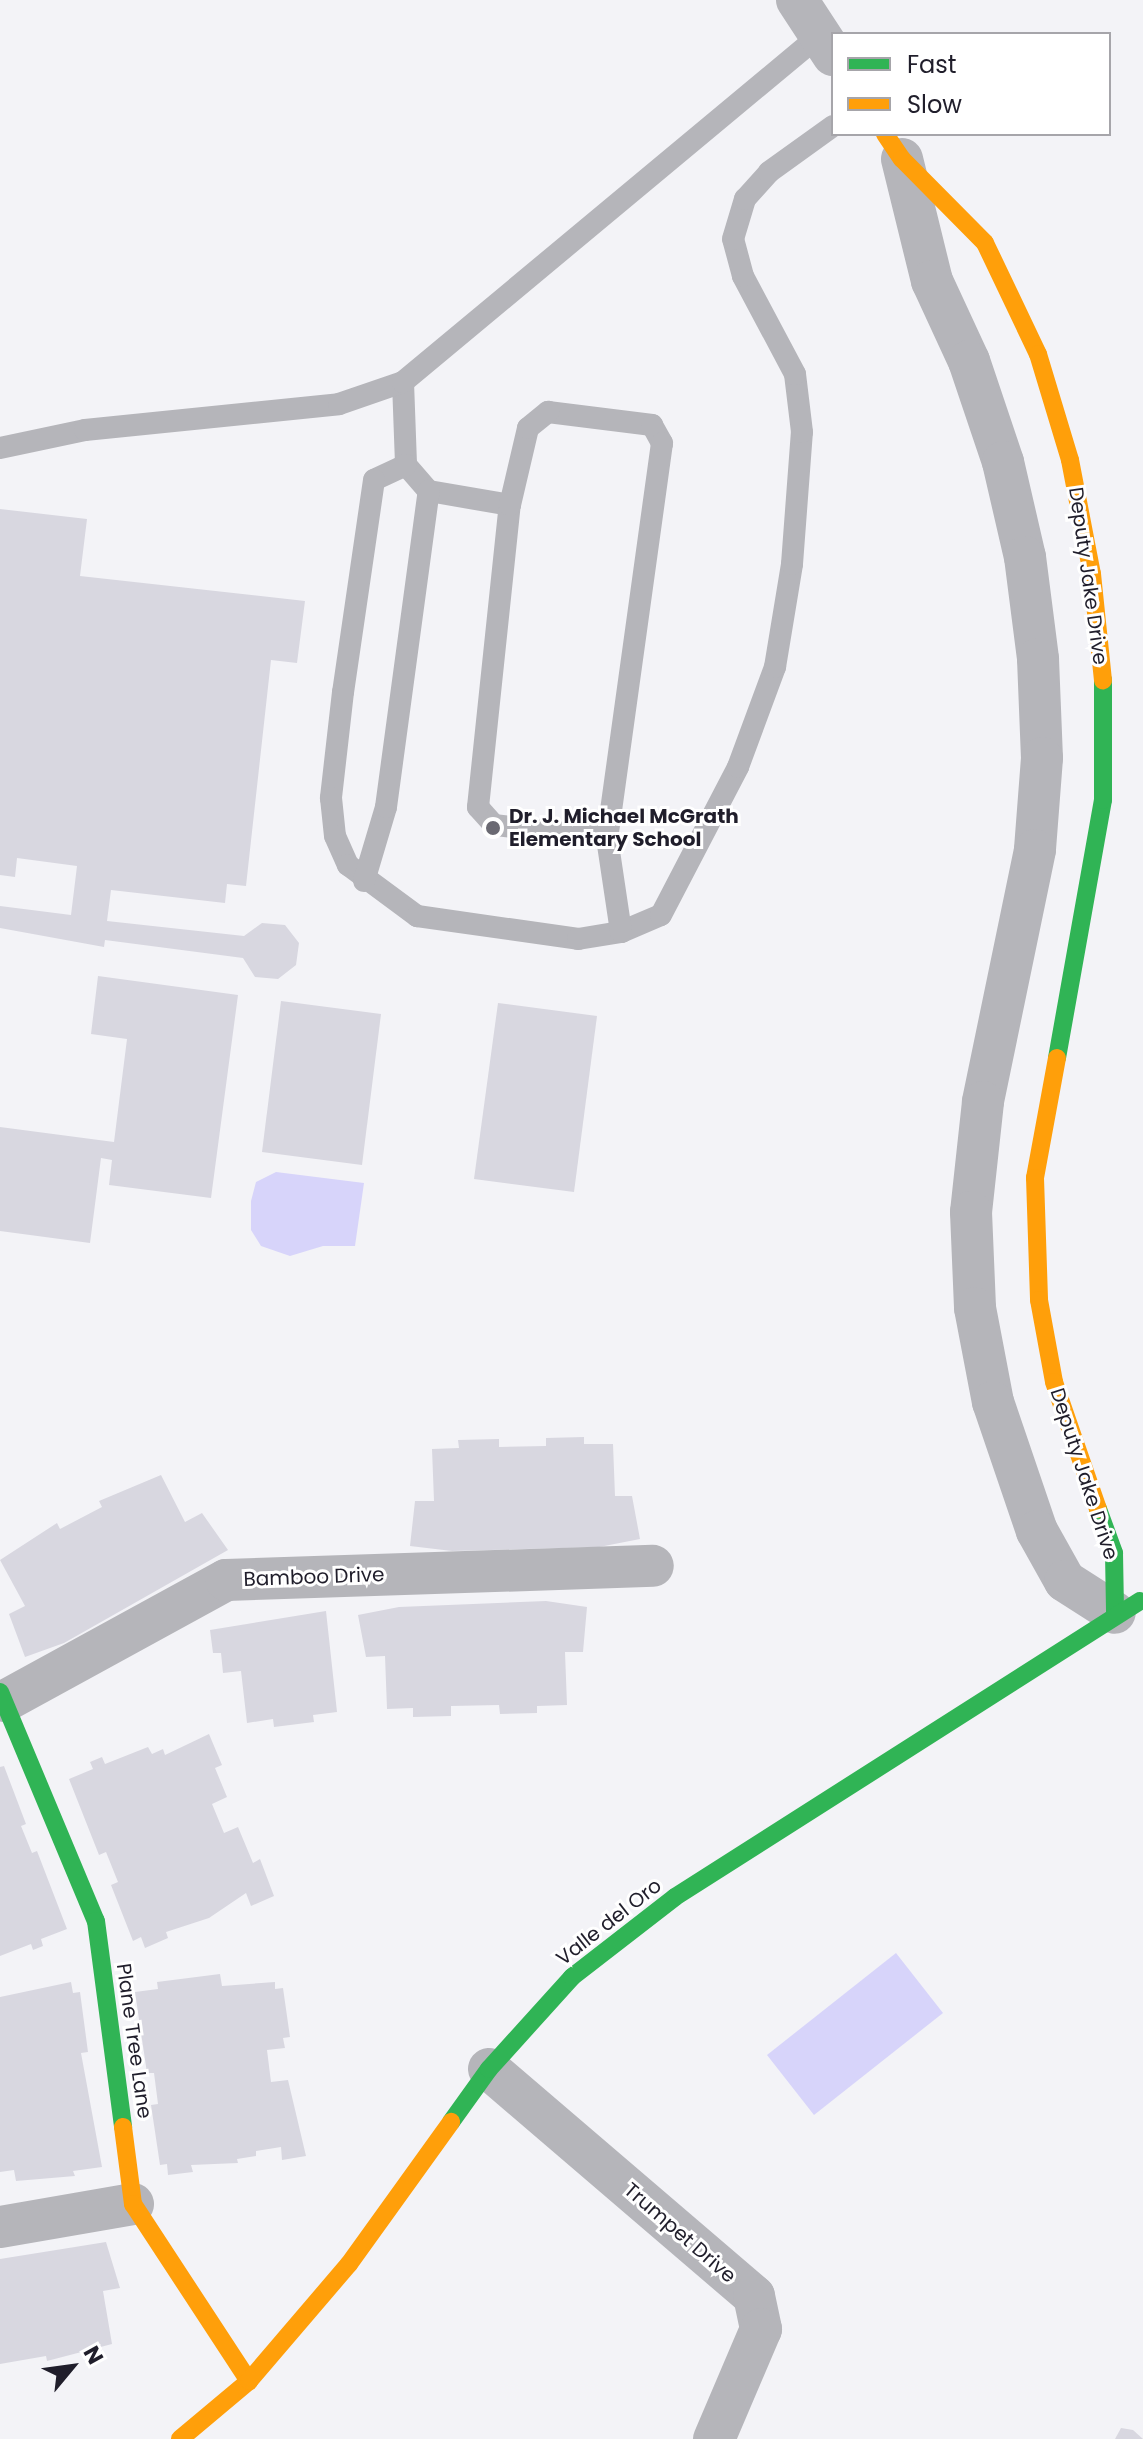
<!DOCTYPE html>
<html>
<head>
<meta charset="utf-8">
<style>
	body { margin:0 }
	#map { position:relative; width:1143px; height:2439px; overflow:hidden; background:#f3f3f7; font-family:Poppins,sans-serif }
	div>[style] { position:absolute }
	.green>* { inset:0; background:#d7d4fa }
	.building>* { inset:0; background:#d8d7e0 }
	.lane>* { height:22px; margin:-11px; padding:0 11px; transform-origin:11px; border-radius:11px; background:#b5b5ba }
	.street>* { height:42px; margin:-21px; padding:0 21px; transform-origin:21px; border-radius:21px; background:#b5b5ba }
	.fast>* { height:18px; margin:-9px; padding:0 9px; transform-origin:9px; border-radius:9px; background:#30b455 }
	.slow>* { height:18px; margin:-9px; padding:0 9px; transform-origin:9px; border-radius:9px; background:#ff9f0a }
	.dots>* { width:22px; height:22px; translate:-50% -50%; box-sizing:border-box; border:4px solid #fff; border-radius:50% }
	span { translate:-50% -50%; white-space:nowrap; text-align:center; line-height:1.15; -webkit-text-stroke:6px #fff; paint-order:stroke }
	.street-label { font-size:20px; color:#201e2b }
	.poi-label { font-size:20px; color:#201e2b; font-weight:700 }
	.left { translate:0 -50%; text-align:left }
	.legend { position:absolute; left:831px; top:32px; width:280px; height:104px; box-sizing:border-box; background:#fff; border:2px solid #a6a5aa; margin:0; padding:10px 14px; list-style:none; font-size:24px; color:#201e2b }
	.legend li { display:flex; align-items:center; gap:16px; height:40px }
	.legend b { width:40px; border:2px solid #a6a5aa }
	.north { position:absolute; left:32px; top:2327px; width:80px; height:80px; -webkit-text-stroke:6px #fff; paint-order:stroke; rotate:61deg; font-size:22px; font-weight:700; line-height:32px; text-align:center; color:#201e2b }
	.north::after { content:''; display:block; margin:auto; width:28px; height:36px; background:#201e2b; clip-path:polygon(50% 0,100% 100%,50% 72%,0 100%) }
</style>
</head>
<body>
<div id="map">
	<div class="green">
		<i style="clip-path:polygon(276px 1172px,364px 1183px,355px 1246px,323px 1246px,290px 1256px,261px 1246px,251px 1230px,251px 1201px,256px 1182px)"></i>
		<i style="clip-path:polygon(896px 1953px,943px 2013px,814px 2115px,767px 2055px)"></i>
	</div>
	<div class="building">
		<i style="clip-path:polygon(0 509px,87px 519px,80px 576px,305px 601px,297px 663px,271px 660px,246px 886px,227px 884px,225px 903px,111px 890px,107px 921px,244px 936px,262px 923px,285px 925px,299px 943px,296px 965px,278px 979px,255px 977px,243px 958px,105px 940px,104px 947px,0 928px,0 906px,71px 915px,77px 866px,17px 858px,15px 877px,0 875px)"></i>
		<i style="clip-path:polygon(98px 976px,238px 995px,211px 1198px,109px 1185px,112px 1160px,101px 1158px,90px 1243px,0 1231px,0 1127px,114px 1142px,127px 1039px,91px 1034px)"></i>
		<i style="clip-path:polygon(281px 1001px,381px 1014px,362px 1165px,262px 1152px)"></i>
		<i style="clip-path:polygon(498px 1003px,597px 1016px,574px 1192px,474px 1179px)"></i>
		<i style="clip-path:polygon(584px 1437px,584px 1444px,613px 1444px,615px 1496px,632px 1496px,640px 1539px,599px 1547px,452px 1551px,410px 1546px,415px 1501px,434px 1501px,432px 1449px,459px 1448px,458px 1440px,499px 1439px,499px 1447px,546px 1446px,546px 1438px)"></i>
		<i style="clip-path:polygon(161px 1475px,185px 1522px,202px 1513px,228px 1550px,64px 1643px,25px 1657px,9px 1614px,25px 1606px,0 1560px,57px 1523px,60px 1529px,102px 1507px,99px 1501px)"></i>
		<i style="clip-path:polygon(546px 1601px,587px 1607px,583px 1652px,565px 1652px,567px 1705px,537px 1706px,537px 1713px,500px 1714px,499px 1705px,451px 1706px,451px 1716px,413px 1717px,413px 1708px,387px 1709px,385px 1656px,366px 1657px,358px 1615px,399px 1607px)"></i>
		<i style="clip-path:polygon(326px 1611px,337px 1712px,313px 1715px,314px 1722px,274px 1727px,273px 1719px,247px 1723px,241px 1671px,223px 1673px,221px 1653px,213px 1653px,210px 1630px)"></i>
		<i style="clip-path:polygon(209px 1734px,222px 1765px,215px 1768px,227px 1797px,212px 1804px,224px 1833px,238px 1827px,253px 1863px,260px 1859px,274px 1896px,251px 1906px,246px 1893px,209px 1918px,166px 1932px,168px 1938px,145px 1948px,141px 1937px,133px 1941px,111px 1885px,118px 1882px,106px 1852px,99px 1855px,69px 1779px,93px 1769px,90px 1762px,102px 1757px,105px 1764px,148px 1747px,152px 1754px,163px 1749px,165px 1755px)"></i>
		<i style="clip-path:polygon(4px 1766px,26px 1824px,21px 1826px,32px 1853px,37px 1851px,67px 1929px,41px 1939px,43px 1946px,33px 1950px,31px 1944px,0 1956px,0 1767px)"></i>
		<i style="clip-path:polygon(220px 1974px,222px 1986px,275px 1982px,275px 1989px,283px 1988px,290px 2037px,283px 2038px,285px 2048px,267px 2050px,271px 2082px,288px 2080px,306px 2156px,282px 2160px,281px 2147px,256px 2151px,256px 2156px,237px 2159px,238px 2163px,191px 2165px,193px 2172px,168px 2175px,167px 2164px,160px 2165px,151px 2105px,158px 2104px,154px 2073px,147px 2073px,135px 1992px,158px 1989px,157px 1982px)"></i>
		<i style="clip-path:polygon(71px 1982px,73px 1993px,80px 1992px,88px 2052px,81px 2053px,102px 2167px,73px 2171px,75px 2176px,16px 2181px,14px 2170px,0 2172px,0 1997px)"></i>
		<i style="clip-path:polygon(106px 2242px,120px 2288px,103px 2291px,112px 2344px,47px 2361px,46px 2356px,0 2364px,0 2259px)"></i>
		<i style="clip-path:polygon(1121px 2428px,1133px 2430px,1143px 2439px,1115px 2439px)"></i>
	</div>
	<div class="lane">
		<i style="left:403px;top:382px;width:83px;rotate:87.9deg"></i>
		<i style="left:406px;top:465px;width:35px;rotate:49deg"></i>
		<i style="left:429px;top:491px;width:82px;rotate:9.8deg"></i>
		<i style="left:548px;top:412px;width:105px;rotate:7.1deg"></i>
		<i style="left:652px;top:425px;width:21px;rotate:61deg"></i>
		<i style="left:662px;top:443px;width:399px;rotate:97.9deg"></i>
		<i style="left:607px;top:838px;width:114px;rotate:-173.4deg"></i>
		<i style="left:494px;top:825px;width:24px;rotate:-132deg"></i>
		<i style="left:478px;top:807px;width:304px;rotate:-84deg"></i>
		<i style="left:510px;top:505px;width:79px;rotate:-76.8deg"></i>
		<i style="left:528px;top:428px;width:26px;rotate:-39deg"></i>
		<i style="left:0;top:448px;width:87px;rotate:-12deg"></i>
		<i style="left:85px;top:430px;width:255px;rotate:-5.8deg"></i>
		<i style="left:339px;top:404px;width:68px;rotate:-19deg"></i>
		<i style="left:403px;top:382px;width:542px;rotate:-39.77deg"></i>
		<i style="left:406px;top:465px;width:35px;rotate:155deg"></i>
		<i style="left:374px;top:480px;width:214px;rotate:98.3deg"></i>
		<i style="left:343px;top:692px;width:107px;rotate:96.5deg"></i>
		<i style="left:331px;top:798px;width:38px;rotate:84deg"></i>
		<i style="left:335px;top:836px;width:32px;rotate:66deg"></i>
		<i style="left:348px;top:865px;width:86px;rotate:36.5deg"></i>
		<i style="left:417px;top:916px;width:163px;rotate:8.1deg"></i>
		<i style="left:578px;top:939px;width:44px;rotate:-9.2deg"></i>
		<i style="left:621px;top:932px;width:43px;rotate:-23deg"></i>
		<i style="left:661px;top:915px;width:167px;rotate:-62.5deg"></i>
		<i style="left:738px;top:767px;width:107px;rotate:-69.7deg"></i>
		<i style="left:775px;top:667px;width:104px;rotate:-80.6deg"></i>
		<i style="left:792px;top:564px;width:132px;rotate:-85.7deg"></i>
		<i style="left:802px;top:432px;width:58px;rotate:-96.9deg"></i>
		<i style="left:795px;top:374px;width:111px;rotate:-118deg"></i>
		<i style="left:743px;top:276px;width:38px;rotate:-105deg"></i>
		<i style="left:733px;top:239px;width:42px;rotate:-73.3deg"></i>
		<i style="left:745px;top:199px;width:36px;rotate:-48deg"></i>
		<i style="left:769px;top:172px;width:79px;rotate:-35.7deg"></i>
		<i style="left:607px;top:838px;width:95px;rotate:81.5deg"></i>
		<i style="left:364px;top:881px;width:77px;rotate:-73.4deg"></i>
		<i style="left:386px;top:807px;width:319px;rotate:-82.3deg"></i>
	</div>
	<div class="street">
		<i style="left:797px;top:0;width:66px;rotate:56.8deg"></i>
		<i style="left:902px;top:159px;width:126px;rotate:76.2deg"></i>
		<i style="left:932px;top:281px;width:88px;rotate:65.2deg"></i>
		<i style="left:969px;top:361px;width:107px;rotate:71.4deg"></i>
		<i style="left:1003px;top:462px;width:98px;rotate:77deg"></i>
		<i style="left:1025px;top:557px;width:103px;rotate:82.7deg"></i>
		<i style="left:1038px;top:659px;width:99px;rotate:87.7deg"></i>
		<i style="left:1042px;top:758px;width:92px;rotate:94.4deg"></i>
		<i style="left:1035px;top:850px;width:257px;rotate:101.7deg"></i>
		<i style="left:983px;top:1102px;width:111px;rotate:96.2deg"></i>
		<i style="left:971px;top:1212px;width:96px;rotate:87.6deg"></i>
		<i style="left:975px;top:1308px;width:96px;rotate:79.2deg"></i>
		<i style="left:993px;top:1402px;width:136px;rotate:71.2deg"></i>
		<i style="left:1037px;top:1531px;width:57px;rotate:60.8deg"></i>
		<i style="left:1065px;top:1581px;width:59px;rotate:32.6deg"></i>
		<i style="left:5px;top:1701px;width:252px;rotate:-28.7deg"></i>
		<i style="left:226px;top:1580px;width:427px;rotate:-1.9deg"></i>
		<i style="left:489px;top:2069px;width:349px;rotate:40.6deg"></i>
		<i style="left:754px;top:2296px;width:34px;rotate:78deg"></i>
		<i style="left:761px;top:2329px;width:120px;rotate:113.1deg"></i>
		<i style="left:0;top:2227px;width:135px;rotate:-9.8deg"></i>
	</div>
	<div class="fast">
		<i style="left:1057px;top:1058px;width:262px;rotate:-79.9deg"></i>
		<i style="left:1103px;top:800px;width:120px;rotate:-90deg"></i>
		<i style="left:1098px;top:1509px;width:47px;rotate:70deg"></i>
		<i style="left:1114px;top:1553px;width:60px;rotate:89deg"></i>
		<i style="left:0;top:1692px;width:248px;rotate:67.3deg"></i>
		<i style="left:96px;top:1921px;width:208px;rotate:82.5deg"></i>
		<i style="left:451px;top:2122px;width:65px;rotate:-54.4deg"></i>
		<i style="left:489px;top:2069px;width:124px;rotate:-47.9deg"></i>
		<i style="left:572px;top:1977px;width:130px;rotate:-37.8deg"></i>
		<i style="left:675px;top:1897px;width:551px;rotate:-32.48deg"></i>
	</div>
	<div class="slow">
		<i style="left:885px;top:134px;width:30px;rotate:56deg"></i>
		<i style="left:902px;top:159px;width:118px;rotate:45.3deg"></i>
		<i style="left:985px;top:243px;width:123px;rotate:64.5deg"></i>
		<i style="left:1038px;top:354px;width:111px;rotate:73.2deg"></i>
		<i style="left:1070px;top:460px;width:116px;rotate:79.1deg"></i>
		<i style="left:1092px;top:574px;width:107px;rotate:84.1deg"></i>
		<i style="left:1057px;top:1058px;width:122px;rotate:100.4deg"></i>
		<i style="left:1035px;top:1178px;width:122px;rotate:88.1deg"></i>
		<i style="left:1039px;top:1300px;width:83px;rotate:79.6deg"></i>
		<i style="left:1054px;top:1382px;width:134px;rotate:70.9deg"></i>
		<i style="left:123px;top:2127px;width:78px;rotate:82.6deg"></i>
		<i style="left:133px;top:2204px;width:212px;rotate:56.8deg"></i>
		<i style="left:180px;top:2439px;width:90px;rotate:-40deg"></i>
		<i style="left:249px;top:2381px;width:154px;rotate:-49.5deg"></i>
		<i style="left:349px;top:2264px;width:175px;rotate:-54.3deg"></i>
	</div>
	<div class="dots">
		<i style="left:493px;top:828px;background:#6a6972"></i>
	</div>
	<div class="street-label">
		<span style="left:1088px;top:576px;rotate:82deg">Deputy Jake Drive</span>
		<span style="left:1084px;top:1474px;rotate:72deg">Deputy Jake Drive</span>
		<span style="left:314px;top:1577px;rotate:-2deg">Bamboo Drive</span>
		<span style="left:609px;top:1922px;rotate:-38deg">Valle del Oro</span>
		<span style="left:134px;top:2041px;rotate:82deg">Plane Tree Lane</span>
		<span style="left:680px;top:2233px;rotate:41deg">Trumpet Drive</span>
	</div>
	<div class="poi-label">
		<span class="left" style="left:509px;top:828px">Dr. J. Michael McGrath<br>Elementary School</span>
	</div>
	<ul class="legend">
	<li><b style="height:10px;background:#30b455"></b>Fast</li>
	<li><b style="height:10px;background:#ff9f0a"></b>Slow</li>
	</ul>
	<div class="north">N</div>
</div>
</body>
</html>
